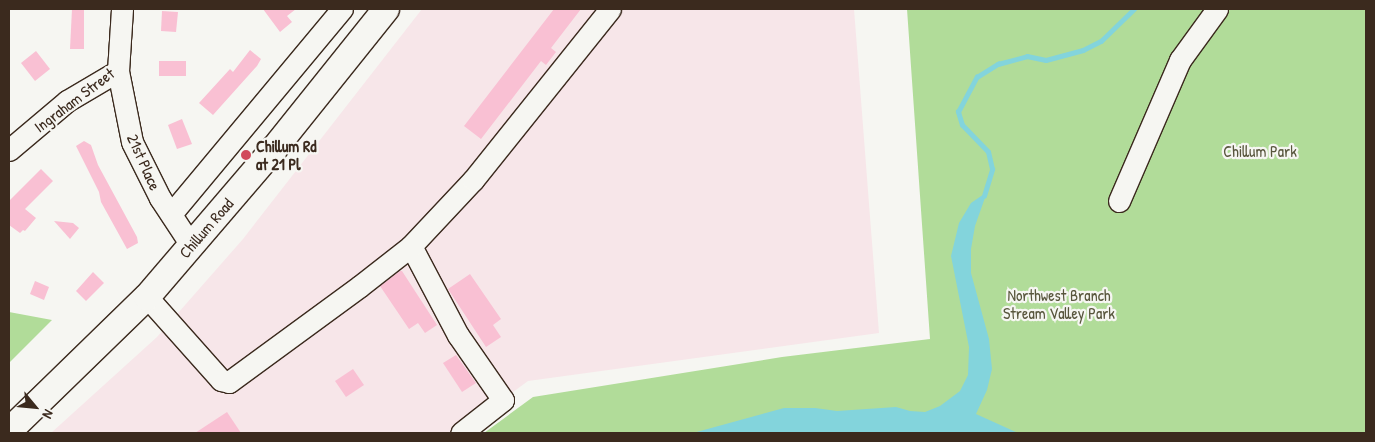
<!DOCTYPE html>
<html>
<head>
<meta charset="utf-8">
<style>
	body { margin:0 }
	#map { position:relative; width:1375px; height:442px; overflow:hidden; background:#f6f6f2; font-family:"Patrick Hand",sans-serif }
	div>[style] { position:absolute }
	.built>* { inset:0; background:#f7e6e9 }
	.green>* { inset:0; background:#b1dc99 }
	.water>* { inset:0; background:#83d4dc }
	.stream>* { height:4.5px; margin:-2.25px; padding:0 2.25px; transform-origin:2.25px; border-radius:2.25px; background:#83d4dc }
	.building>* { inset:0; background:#f9c0d3 }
	.roads { filter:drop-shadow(1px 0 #3b2a1e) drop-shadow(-1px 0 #3b2a1e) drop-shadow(0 1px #3b2a1e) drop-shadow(0 -1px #3b2a1e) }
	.minor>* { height:21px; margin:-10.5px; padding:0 10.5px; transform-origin:10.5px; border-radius:10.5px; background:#f6f6f2 }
	.major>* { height:26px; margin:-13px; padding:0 13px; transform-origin:13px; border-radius:13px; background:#f6f6f2 }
	.dots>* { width:14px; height:14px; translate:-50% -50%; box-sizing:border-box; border:2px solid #f6f6f2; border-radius:50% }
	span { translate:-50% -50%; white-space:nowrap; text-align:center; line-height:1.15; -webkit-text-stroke:4.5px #f6f6f2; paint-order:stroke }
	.street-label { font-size:16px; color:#3b2a1e }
	.poi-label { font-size:16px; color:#3b2a1e; font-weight:700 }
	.left { translate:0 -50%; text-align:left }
	.park-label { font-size:16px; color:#58563d }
	.frame { position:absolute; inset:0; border:10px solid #3b2a1e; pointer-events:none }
	.north { position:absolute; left:10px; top:382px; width:50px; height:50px; -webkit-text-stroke:4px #f6f6f2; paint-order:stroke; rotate:118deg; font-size:14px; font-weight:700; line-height:20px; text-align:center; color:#3b2a1e }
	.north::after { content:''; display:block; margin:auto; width:18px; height:22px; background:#3b2a1e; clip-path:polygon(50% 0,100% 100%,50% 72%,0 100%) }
</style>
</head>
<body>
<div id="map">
	<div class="built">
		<i style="clip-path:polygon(422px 9px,854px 9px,879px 333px,528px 381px,458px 433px,51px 433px,157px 337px,243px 239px)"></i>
	</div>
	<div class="green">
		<i style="clip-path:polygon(907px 9px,1366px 9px,1366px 433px,484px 433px,533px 397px,782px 357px,930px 339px)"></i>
		<i style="clip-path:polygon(9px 312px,52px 320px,9px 363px)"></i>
	</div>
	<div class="water">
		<i style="clip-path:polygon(987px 192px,975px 226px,971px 249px,971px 273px,989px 339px,992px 369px,987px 390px,976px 414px,1018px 433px,693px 433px,784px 408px,815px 408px,837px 411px,896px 407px,910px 411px,925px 412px,940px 406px,960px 391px,968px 375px,969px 347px,951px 256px,959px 223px,971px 203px)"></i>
	</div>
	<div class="stream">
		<i style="left:984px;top:196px;width:28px;rotate:-73deg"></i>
		<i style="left:992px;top:169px;width:17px;rotate:-103deg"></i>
		<i style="left:988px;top:152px;width:37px;rotate:-134deg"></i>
		<i style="left:962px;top:125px;width:14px;rotate:-107deg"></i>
		<i style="left:958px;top:112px;width:40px;rotate:-62deg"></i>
		<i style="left:977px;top:77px;width:25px;rotate:-32deg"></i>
		<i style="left:998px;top:64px;width:30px;rotate:-15deg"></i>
		<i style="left:1027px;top:56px;width:19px;rotate:12deg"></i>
		<i style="left:1046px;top:60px;width:38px;rotate:-15deg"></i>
		<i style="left:1083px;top:50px;width:20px;rotate:-27deg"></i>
		<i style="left:1101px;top:41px;width:46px;rotate:-44.1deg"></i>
	</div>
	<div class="building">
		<i style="clip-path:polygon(72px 9px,84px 9px,84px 49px,70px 49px)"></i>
		<i style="clip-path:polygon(263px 9px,296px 9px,287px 16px,292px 22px,280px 32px)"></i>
		<i style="clip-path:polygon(554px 9px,581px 9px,551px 48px,556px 52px,546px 65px,541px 61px,481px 139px,464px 126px)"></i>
		<i style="clip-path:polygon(162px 11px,178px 12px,176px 32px,161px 31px)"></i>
		<i style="clip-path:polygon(250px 50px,261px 59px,257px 66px,213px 115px,199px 103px,230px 69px,233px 72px)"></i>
		<i style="clip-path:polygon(36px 51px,50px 69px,35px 81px,21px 63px)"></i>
		<i style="clip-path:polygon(159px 61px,186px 61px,186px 76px,159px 76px)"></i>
		<i style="clip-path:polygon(182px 119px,192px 144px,177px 149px,168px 125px)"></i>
		<i style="clip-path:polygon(84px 141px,91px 145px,98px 165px,137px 237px,138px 243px,127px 249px,101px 202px,99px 192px,76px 146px)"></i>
		<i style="clip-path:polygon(41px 169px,53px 181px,25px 209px,36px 218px,25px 231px,23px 230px,20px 233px,9px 225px,9px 201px)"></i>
		<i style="clip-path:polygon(54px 221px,73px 223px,79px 228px,70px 239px)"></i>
		<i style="clip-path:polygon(400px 271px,402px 271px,437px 325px,425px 333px,418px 323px,409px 329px,380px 286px)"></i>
		<i style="clip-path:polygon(93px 272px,104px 283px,86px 301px,76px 291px)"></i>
		<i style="clip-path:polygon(470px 274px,501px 319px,493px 325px,501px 337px,486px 347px,448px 289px)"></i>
		<i style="clip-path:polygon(35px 281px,49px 287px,44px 300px,30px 294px)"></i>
		<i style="clip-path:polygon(456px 355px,476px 383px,462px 392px,443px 363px)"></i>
		<i style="clip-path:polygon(353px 369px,364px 385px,346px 397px,335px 381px)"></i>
		<i style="clip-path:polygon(227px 412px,241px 433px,195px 433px)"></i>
	</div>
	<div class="roads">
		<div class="minor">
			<i style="left:118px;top:71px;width:72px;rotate:78.8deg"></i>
			<i style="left:132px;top:142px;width:63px;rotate:63.4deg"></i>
			<i style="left:160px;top:198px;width:56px;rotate:56.6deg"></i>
			<i style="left:9px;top:150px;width:76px;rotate:-40.2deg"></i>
			<i style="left:67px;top:101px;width:59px;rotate:-30.5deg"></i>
			<i style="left:118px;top:71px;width:62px;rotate:-86.3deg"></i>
			<i style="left:1119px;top:201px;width:154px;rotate:-66.6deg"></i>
			<i style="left:1180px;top:60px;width:63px;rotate:-54deg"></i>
			<i style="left:171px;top:214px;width:267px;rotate:-50.2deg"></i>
			<i style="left:411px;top:246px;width:101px;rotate:62.2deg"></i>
			<i style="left:458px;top:335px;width:79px;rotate:55.3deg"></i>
			<i style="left:503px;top:400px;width:53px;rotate:141.8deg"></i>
			<i style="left:147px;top:297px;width:111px;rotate:48.3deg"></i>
			<i style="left:221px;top:380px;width:8px;rotate:14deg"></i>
			<i style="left:229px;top:382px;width:162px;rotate:-36.2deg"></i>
			<i style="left:360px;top:286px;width:65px;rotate:-38.1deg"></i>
			<i style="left:411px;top:246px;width:91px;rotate:-46.8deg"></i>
			<i style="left:473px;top:180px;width:219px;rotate:-51.3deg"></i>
		</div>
		<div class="major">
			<i style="left:9px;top:431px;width:192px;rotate:-44.2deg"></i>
			<i style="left:147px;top:297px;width:195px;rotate:-49.4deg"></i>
			<i style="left:274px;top:149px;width:179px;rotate:-51.3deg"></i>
		</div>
	</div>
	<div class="dots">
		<i style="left:246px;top:155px;background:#d1495b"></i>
	</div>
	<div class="street-label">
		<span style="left:74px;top:100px;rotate:-37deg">Ingraham Street</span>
		<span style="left:144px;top:162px;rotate:66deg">21st Place</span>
		<span style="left:206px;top:228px;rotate:-49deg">Chillum Road</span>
	</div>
	<div class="poi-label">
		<span class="left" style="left:256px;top:155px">Chillum Rd<br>at 21 Pl</span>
	</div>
	<div class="park-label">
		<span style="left:1260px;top:151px">Chillum Park</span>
		<span style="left:1059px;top:304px">Northwest Branch<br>Stream Valley Park</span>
	</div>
	<div class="frame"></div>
	<div class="north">N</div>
</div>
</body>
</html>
